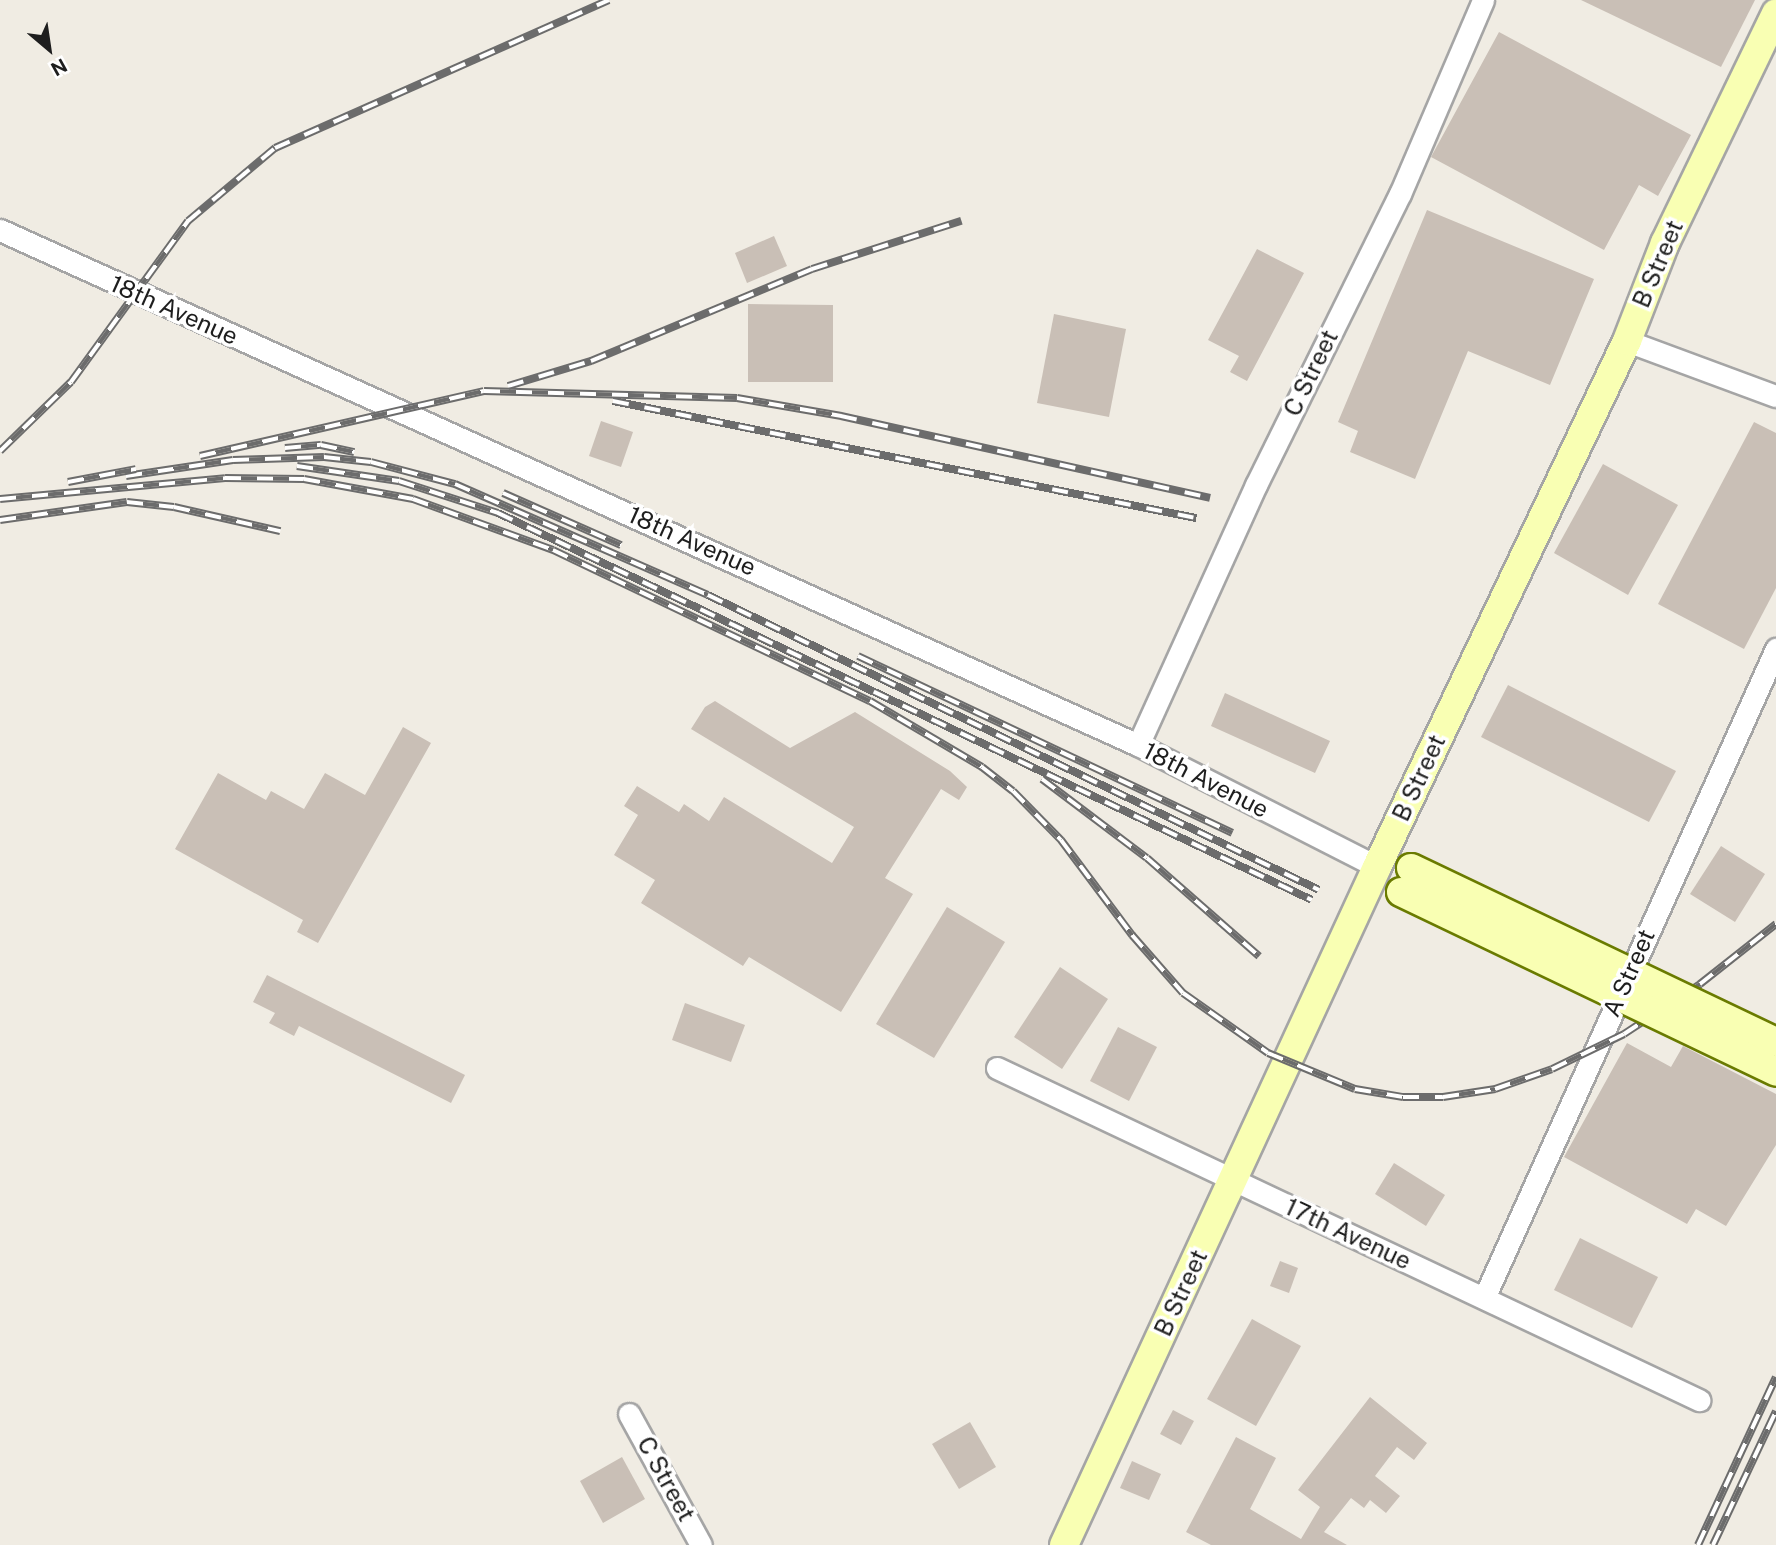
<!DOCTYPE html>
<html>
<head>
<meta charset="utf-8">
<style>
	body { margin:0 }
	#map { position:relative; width:1776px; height:1545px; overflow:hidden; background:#f0ece3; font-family:"Public Sans",sans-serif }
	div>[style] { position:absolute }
	.building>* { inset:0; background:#c9bfb6 }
	.roads { filter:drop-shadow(2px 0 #a5a5a5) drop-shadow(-2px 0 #a5a5a5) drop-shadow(0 2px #a5a5a5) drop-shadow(0 -2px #a5a5a5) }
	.street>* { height:21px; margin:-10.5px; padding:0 10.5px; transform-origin:10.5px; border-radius:10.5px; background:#fff }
	.secondary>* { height:28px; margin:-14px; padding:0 14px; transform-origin:14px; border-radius:14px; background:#f9ffb3 }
	.rail>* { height:8px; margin-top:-4px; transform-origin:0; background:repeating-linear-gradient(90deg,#fff 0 16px,#6c6c6c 0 32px); box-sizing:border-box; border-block:2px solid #6c6c6c }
	.bridges { filter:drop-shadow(2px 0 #6a7b00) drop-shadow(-2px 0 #6a7b00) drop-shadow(0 2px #6a7b00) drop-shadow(0 -2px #6a7b00) }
	.secondary-bridge>* { height:28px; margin:-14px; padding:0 14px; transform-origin:14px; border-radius:14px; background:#f9ffb3 }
	span { translate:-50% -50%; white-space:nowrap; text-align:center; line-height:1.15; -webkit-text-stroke:7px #fff; paint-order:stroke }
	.street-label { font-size:24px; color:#1e1e1e }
	.north { position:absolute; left:14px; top:14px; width:70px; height:70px; -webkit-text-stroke:5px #fff; paint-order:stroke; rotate:151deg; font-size:19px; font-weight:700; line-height:28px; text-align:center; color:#1e1e1e }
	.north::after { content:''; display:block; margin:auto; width:24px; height:32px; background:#1e1e1e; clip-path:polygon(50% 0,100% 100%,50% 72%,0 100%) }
</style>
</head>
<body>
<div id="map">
	<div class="building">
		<i style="clip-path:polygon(1581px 0,1755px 0,1721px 67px)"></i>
		<i style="clip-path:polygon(1499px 32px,1691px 135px,1658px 196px,1639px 185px,1604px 250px,1431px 157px)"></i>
		<i style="clip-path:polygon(1427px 210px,1594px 279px,1550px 385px,1468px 351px,1415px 479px,1350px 452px,1358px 431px,1338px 422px)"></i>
		<i style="clip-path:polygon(774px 236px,787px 266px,747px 283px,735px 253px)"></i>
		<i style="clip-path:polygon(1257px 249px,1304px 273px,1247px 381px,1230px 372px,1239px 356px,1208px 340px)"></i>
		<i style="clip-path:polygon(748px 304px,833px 305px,833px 382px,748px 382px)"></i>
		<i style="clip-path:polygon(1054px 314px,1126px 329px,1109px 417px,1037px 403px)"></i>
		<i style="clip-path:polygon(601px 421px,633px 432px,621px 467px,589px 456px)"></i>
		<i style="clip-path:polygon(1754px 422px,1776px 433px,1776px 588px,1744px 649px,1658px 604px)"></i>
		<i style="clip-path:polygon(1603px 464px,1678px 505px,1628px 595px,1554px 553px)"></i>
		<i style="clip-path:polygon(1508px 685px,1676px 771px,1649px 822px,1481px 737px)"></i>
		<i style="clip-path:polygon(1225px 693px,1330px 741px,1315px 773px,1211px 726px)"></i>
		<i style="clip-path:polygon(715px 701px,790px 748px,855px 712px,950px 771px,967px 787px,959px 800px,941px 789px,885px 878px,913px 894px,841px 1012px,749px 957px,743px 966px,641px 903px,655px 880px,614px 855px,638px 815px,624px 806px,637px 786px,679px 812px,684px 804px,709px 821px,724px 797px,832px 863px,854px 827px,691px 729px,705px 707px)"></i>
		<i style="clip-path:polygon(403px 727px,431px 743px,318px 943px,297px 932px,303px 920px,175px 849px,218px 773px,266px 800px,271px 791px,304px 809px,325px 773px,365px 795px)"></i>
		<i style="clip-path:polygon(1721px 846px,1765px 874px,1735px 922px,1690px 894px)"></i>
		<i style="clip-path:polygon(947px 907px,1005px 942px,934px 1058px,876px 1024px)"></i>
		<i style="clip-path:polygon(1060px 967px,1108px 999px,1062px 1069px,1014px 1037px)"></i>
		<i style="clip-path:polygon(267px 975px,465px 1075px,451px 1103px,299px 1026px,294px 1036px,269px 1023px,275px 1013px,253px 1002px)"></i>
		<i style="clip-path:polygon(685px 1003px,745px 1025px,731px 1062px,672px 1040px)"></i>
		<i style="clip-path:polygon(1118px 1027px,1157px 1047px,1129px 1101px,1090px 1081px)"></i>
		<i style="clip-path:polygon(1627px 1043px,1671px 1067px,1683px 1046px,1776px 1094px,1776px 1145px,1726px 1226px,1696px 1209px,1687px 1224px,1564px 1157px)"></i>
		<i style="clip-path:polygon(1394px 1163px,1445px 1195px,1426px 1226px,1375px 1194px)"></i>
		<i style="clip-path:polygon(1580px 1238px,1658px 1277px,1632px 1328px,1554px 1290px)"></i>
		<i style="clip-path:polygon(1280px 1261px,1298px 1268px,1289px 1293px,1270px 1286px)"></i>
		<i style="clip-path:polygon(1252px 1319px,1301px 1346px,1256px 1426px,1207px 1399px)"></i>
		<i style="clip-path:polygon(1370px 1397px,1427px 1443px,1414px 1460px,1397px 1447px,1375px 1476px,1400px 1496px,1386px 1513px,1370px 1500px,1364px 1508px,1351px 1498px,1324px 1532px,1347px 1545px,1211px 1545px,1186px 1532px,1236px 1437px,1276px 1458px,1250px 1509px,1301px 1539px,1320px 1507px,1298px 1490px)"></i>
		<i style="clip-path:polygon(1173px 1410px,1194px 1421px,1181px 1445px,1160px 1434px)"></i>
		<i style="clip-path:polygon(970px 1422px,996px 1467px,959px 1489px,932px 1444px)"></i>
		<i style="clip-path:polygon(622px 1457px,645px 1499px,603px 1523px,580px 1481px)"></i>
		<i style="clip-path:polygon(1132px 1461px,1161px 1474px,1149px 1500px,1120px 1488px)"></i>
	</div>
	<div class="roads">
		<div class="street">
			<i style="left:0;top:230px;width:1249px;rotate:24.35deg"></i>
			<i style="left:1138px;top:745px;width:268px;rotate:27deg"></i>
			<i style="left:1627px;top:341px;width:159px;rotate:20.3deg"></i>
			<i style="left:1138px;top:745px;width:286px;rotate:-65.6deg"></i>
			<i style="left:1256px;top:485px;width:325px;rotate:-63.7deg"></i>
			<i style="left:1400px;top:194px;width:211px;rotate:-66.8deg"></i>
			<i style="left:997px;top:1068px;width:777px;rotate:25.31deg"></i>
			<i style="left:1484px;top:1298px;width:712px;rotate:-65.78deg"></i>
			<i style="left:629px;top:1414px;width:149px;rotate:61.2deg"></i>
		</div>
		<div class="secondary">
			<i style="left:1064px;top:1545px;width:747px;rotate:-65.22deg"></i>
			<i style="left:1377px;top:867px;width:582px;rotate:-64.58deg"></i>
			<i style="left:1627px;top:341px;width:105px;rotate:-68.8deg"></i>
			<i style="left:1665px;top:243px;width:255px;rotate:-64.2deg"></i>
		</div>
	</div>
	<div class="rail">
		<i style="left:508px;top:386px;width:87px;rotate:-16.8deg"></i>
		<i style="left:591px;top:361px;width:239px;rotate:-22.6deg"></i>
		<i style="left:812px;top:269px;width:157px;rotate:-17.9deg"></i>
		<i style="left:613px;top:401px;width:595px;rotate:11.35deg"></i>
		<i style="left:285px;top:448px;width:36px;rotate:-5deg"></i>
		<i style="left:321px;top:445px;width:34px;rotate:12deg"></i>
		<i style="left:0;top:451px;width:99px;rotate:-44.2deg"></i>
		<i style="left:71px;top:382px;width:199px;rotate:-54deg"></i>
		<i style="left:188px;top:221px;width:114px;rotate:-40deg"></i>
		<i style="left:275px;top:148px;width:365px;rotate:-23.9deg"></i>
		<i style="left:200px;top:456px;width:291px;rotate:-12.9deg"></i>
		<i style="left:484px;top:391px;width:253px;rotate:1.6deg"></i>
		<i style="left:737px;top:398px;width:106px;rotate:9.8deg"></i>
		<i style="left:841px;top:416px;width:378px;rotate:12.5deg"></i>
		<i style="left:297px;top:466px;width:103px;rotate:8.4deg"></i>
		<i style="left:399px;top:481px;width:104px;rotate:17.9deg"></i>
		<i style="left:498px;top:513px;width:901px;rotate:25.43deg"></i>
		<i style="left:126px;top:476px;width:108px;rotate:-8.5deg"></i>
		<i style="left:233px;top:460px;width:91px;rotate:-1.9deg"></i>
		<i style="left:324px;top:457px;width:47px;rotate:6.1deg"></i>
		<i style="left:371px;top:462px;width:87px;rotate:14.7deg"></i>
		<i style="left:455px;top:484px;width:276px;rotate:23.7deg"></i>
		<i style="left:708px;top:595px;width:678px;rotate:25.77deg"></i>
		<i style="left:68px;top:482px;width:69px;rotate:-10.8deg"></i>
		<i style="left:503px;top:493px;width:129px;rotate:23.8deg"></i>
		<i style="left:0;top:499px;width:226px;rotate:-5.3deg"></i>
		<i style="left:225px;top:478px;width:79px;rotate:0.7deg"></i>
		<i style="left:304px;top:479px;width:111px;rotate:10.4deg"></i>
		<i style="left:413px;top:499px;width:149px;rotate:20deg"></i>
		<i style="left:553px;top:550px;width:351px;rotate:25.5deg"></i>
		<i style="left:870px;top:701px;width:130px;rotate:30.5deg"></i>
		<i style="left:982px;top:767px;width:39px;rotate:38deg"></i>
		<i style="left:1013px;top:791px;width:69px;rotate:45.6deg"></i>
		<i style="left:1061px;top:840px;width:119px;rotate:53.2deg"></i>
		<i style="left:1132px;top:935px;width:77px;rotate:48.7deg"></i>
		<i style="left:1183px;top:993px;width:104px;rotate:35.2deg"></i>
		<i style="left:1268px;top:1053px;width:94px;rotate:22.5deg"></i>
		<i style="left:1355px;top:1089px;width:49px;rotate:9.5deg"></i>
		<i style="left:1403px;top:1097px;width:40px"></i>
		<i style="left:1443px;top:1097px;width:53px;rotate:-8.7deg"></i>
		<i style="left:1495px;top:1089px;width:60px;rotate:-19.3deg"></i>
		<i style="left:1552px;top:1069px;width:80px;rotate:-25.9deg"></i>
		<i style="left:1624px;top:1034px;width:91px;rotate:-33.3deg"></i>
		<i style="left:1700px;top:984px;width:97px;rotate:-38.3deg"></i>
		<i style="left:0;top:520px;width:128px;rotate:-8.1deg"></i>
		<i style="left:127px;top:502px;width:47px;rotate:6.1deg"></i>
		<i style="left:174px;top:507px;width:109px;rotate:12.8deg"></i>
		<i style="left:858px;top:656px;width:414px;rotate:25.3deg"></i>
		<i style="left:1042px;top:779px;width:131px;rotate:37deg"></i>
		<i style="left:1147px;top:858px;width:149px;rotate:41.2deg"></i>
		<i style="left:1698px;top:1545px;width:185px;rotate:-65.1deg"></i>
		<i style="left:1713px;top:1545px;width:148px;rotate:-64.8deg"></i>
	</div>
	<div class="bridges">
		<div class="secondary-bridge">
			<i style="left:1411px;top:868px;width:404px;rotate:25.5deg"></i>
			<i style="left:1401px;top:892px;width:416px;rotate:25.6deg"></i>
		</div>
	</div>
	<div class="street-label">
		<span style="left:1658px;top:264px;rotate:-67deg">B Street</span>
		<span style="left:174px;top:310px;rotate:24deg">18th Avenue</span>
		<span style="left:1311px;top:373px;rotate:-64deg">C Street</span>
		<span style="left:692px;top:541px;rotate:24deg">18th Avenue</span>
		<span style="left:1419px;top:778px;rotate:-65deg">B Street</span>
		<span style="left:1206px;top:780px;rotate:27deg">18th Avenue</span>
		<span style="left:1629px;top:973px;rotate:-66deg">A Street</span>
		<span style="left:1348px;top:1234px;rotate:25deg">17th Avenue</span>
		<span style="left:1181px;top:1293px;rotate:-65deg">B Street</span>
		<span style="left:666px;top:1479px;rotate:61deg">C Street</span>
	</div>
	<div class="north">N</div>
</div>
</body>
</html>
